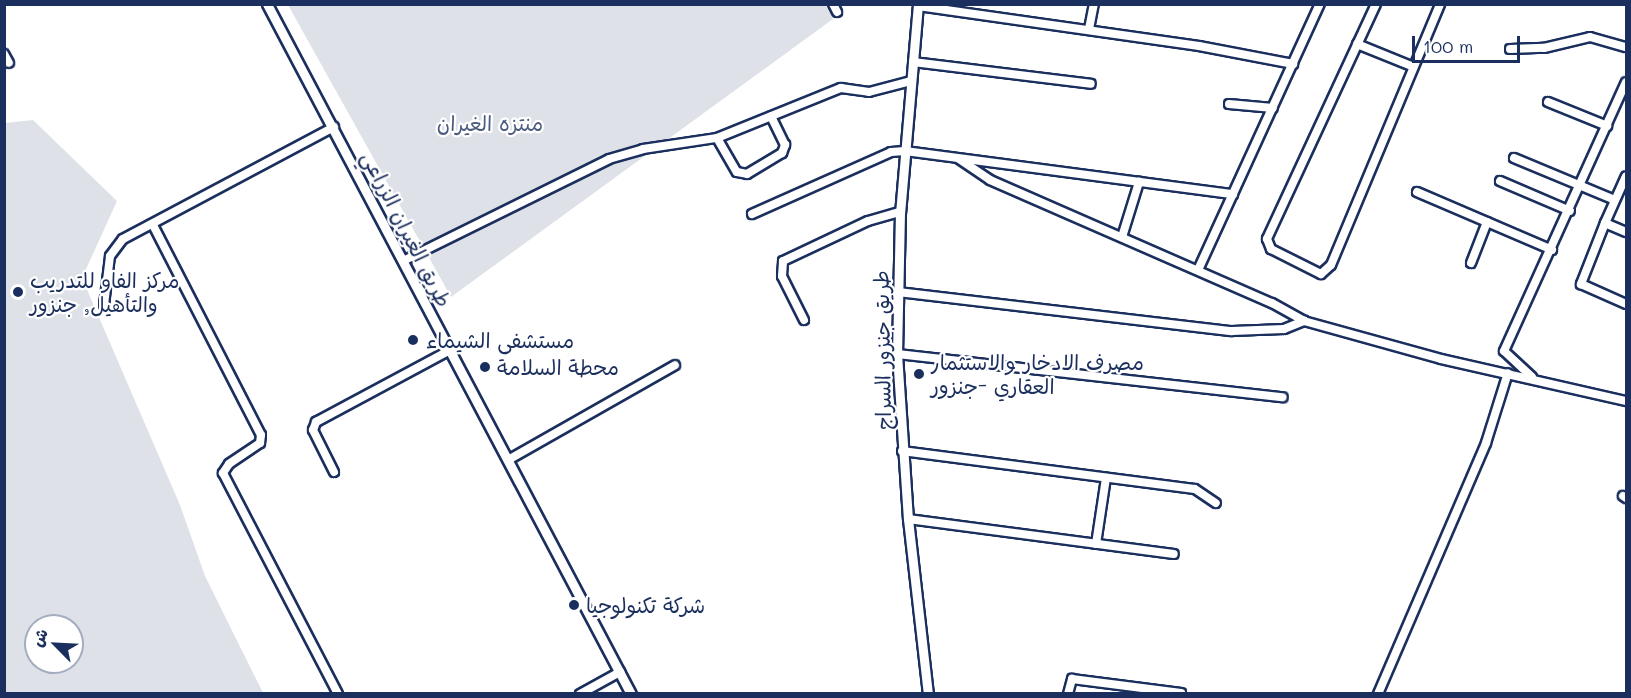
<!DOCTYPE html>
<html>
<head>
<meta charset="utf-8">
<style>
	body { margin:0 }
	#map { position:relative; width:1631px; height:698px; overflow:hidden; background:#fff; font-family:Mali,"Playpen Sans Arabic",sans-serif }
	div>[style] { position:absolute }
	.green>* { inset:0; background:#dee1e7 }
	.roads { filter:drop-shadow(2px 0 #1b2f5e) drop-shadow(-2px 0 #1b2f5e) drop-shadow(0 2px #1b2f5e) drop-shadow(0 -2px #1b2f5e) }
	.minor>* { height:8px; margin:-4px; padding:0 4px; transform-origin:4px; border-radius:4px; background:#fff }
	.tertiary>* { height:9px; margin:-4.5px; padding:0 4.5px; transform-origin:4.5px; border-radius:4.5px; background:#fff }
	.dots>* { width:16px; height:16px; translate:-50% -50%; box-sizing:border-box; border:3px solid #fff; border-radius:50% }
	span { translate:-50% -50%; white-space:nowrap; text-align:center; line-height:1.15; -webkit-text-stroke:4.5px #fff; paint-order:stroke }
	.park-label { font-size:21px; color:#4c5c80 }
	.street-label { font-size:21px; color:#1b2f5e }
	.poi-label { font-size:21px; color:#1b2f5e }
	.left { translate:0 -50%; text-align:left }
	.frame { position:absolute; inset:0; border:6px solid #1b2f5e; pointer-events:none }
	.north { position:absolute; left:24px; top:614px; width:60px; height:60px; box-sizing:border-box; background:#fff; border:2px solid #a4acbf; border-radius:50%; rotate:294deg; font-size:16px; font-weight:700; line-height:24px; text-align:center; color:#1b2f5e }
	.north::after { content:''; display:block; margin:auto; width:21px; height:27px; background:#1b2f5e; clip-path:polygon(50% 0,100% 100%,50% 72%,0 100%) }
	.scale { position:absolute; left:1412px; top:36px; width:108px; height:27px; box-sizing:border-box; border:3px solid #1b2f5e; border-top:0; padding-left:8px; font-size:18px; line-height:21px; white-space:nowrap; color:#1b2f5e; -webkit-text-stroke:4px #fff; paint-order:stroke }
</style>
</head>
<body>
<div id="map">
	<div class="green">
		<i style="clip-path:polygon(825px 4px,833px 19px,451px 297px,288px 5px)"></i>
		<i style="clip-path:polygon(evenodd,33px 120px,117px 201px,82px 278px,180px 505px,205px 576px,263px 693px,5px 693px,5px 123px,33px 120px,36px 626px,72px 626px,72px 662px,36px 662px,36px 626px)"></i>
	</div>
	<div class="roads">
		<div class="minor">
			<i style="left:833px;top:4px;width:9px;rotate:63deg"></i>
			<i style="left:1376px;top:4px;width:259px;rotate:114.9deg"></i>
			<i style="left:1267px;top:239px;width:11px;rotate:68deg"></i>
			<i style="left:1271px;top:249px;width:56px;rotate:26.6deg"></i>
			<i style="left:1321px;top:274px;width:13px;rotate:-42deg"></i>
			<i style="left:1331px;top:265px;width:283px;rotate:-67.3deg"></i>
			<i style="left:918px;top:6px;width:284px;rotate:8.1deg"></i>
			<i style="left:1199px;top:46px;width:96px;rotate:10.8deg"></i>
			<i style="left:1089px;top:29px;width:25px;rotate:-79deg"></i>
			<i style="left:1357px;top:44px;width:61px;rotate:22deg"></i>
			<i style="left:1510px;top:49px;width:34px;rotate:-2deg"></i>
			<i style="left:1544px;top:48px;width:47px;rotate:-13.4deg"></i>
			<i style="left:1590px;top:37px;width:37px;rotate:16deg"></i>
			<i style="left:4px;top:54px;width:10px;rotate:61deg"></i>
			<i style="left:913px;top:62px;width:179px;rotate:7deg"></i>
			<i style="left:1548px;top:102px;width:64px;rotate:22.1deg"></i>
			<i style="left:1229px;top:104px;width:44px;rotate:5.2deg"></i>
			<i style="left:717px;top:138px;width:39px;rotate:60deg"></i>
			<i style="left:737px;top:172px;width:10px;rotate:11deg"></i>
			<i style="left:747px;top:174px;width:41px;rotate:-31deg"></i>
			<i style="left:782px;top:153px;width:9px;rotate:-69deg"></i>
			<i style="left:785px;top:145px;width:32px;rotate:-116deg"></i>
			<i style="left:1514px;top:158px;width:109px;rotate:22.6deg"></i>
			<i style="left:959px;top:159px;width:37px;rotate:34deg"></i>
			<i style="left:990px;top:180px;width:308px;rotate:23.6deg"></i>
			<i style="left:1272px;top:303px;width:37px;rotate:29deg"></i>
			<i style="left:1304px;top:321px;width:142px;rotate:15.5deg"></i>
			<i style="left:1441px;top:359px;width:190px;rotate:12.8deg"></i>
			<i style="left:1500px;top:181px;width:76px;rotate:23.2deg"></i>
			<i style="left:1417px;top:192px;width:147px;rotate:23.2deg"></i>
			<i style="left:752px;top:214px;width:152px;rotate:-24deg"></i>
			<i style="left:891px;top:152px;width:14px;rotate:-4deg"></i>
			<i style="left:905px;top:151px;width:331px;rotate:7.5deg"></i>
			<i style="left:1605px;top:223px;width:51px;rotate:-65.9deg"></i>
			<i style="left:153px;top:225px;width:236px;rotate:62.8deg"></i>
			<i style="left:261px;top:435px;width:8px;rotate:97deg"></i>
			<i style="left:260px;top:443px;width:37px;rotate:146deg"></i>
			<i style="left:229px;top:464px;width:11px;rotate:124deg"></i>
			<i style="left:223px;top:473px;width:249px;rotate:62.5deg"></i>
			<i style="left:1626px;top:232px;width:23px;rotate:-157deg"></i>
			<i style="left:1605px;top:223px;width:66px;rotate:111.5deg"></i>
			<i style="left:1581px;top:284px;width:49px;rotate:24deg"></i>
			<i style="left:1122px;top:237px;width:58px;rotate:-72.8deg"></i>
			<i style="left:403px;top:261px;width:230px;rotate:-26.3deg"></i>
			<i style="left:609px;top:159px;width:35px;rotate:-16deg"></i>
			<i style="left:643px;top:149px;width:75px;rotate:-8.5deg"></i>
			<i style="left:717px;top:138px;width:134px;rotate:-22deg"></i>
			<i style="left:841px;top:88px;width:28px;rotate:8deg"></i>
			<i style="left:869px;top:92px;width:43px;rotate:-14.7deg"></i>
			<i style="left:1471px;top:263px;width:44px;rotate:-68.7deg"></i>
			<i style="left:1198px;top:270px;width:293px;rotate:-65.4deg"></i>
			<i style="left:898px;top:292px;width:336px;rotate:6.7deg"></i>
			<i style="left:1232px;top:331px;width:52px;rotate:-2.2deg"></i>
			<i style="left:1284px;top:329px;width:22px;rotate:-22deg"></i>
			<i style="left:104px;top:305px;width:49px;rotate:-83deg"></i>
			<i style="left:110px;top:256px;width:21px;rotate:-53deg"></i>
			<i style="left:123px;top:239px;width:239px;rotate:-28deg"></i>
			<i style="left:804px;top:320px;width:49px;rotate:-116.6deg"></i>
			<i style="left:782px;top:276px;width:15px;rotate:-86deg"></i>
			<i style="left:783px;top:261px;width:94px;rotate:-25.2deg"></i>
			<i style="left:868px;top:221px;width:33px;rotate:-16deg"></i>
			<i style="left:897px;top:354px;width:388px;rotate:6.4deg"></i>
			<i style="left:1532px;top:377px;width:38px;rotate:-137deg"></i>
			<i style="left:1504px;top:351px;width:295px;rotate:-65.6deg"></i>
			<i style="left:902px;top:451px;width:295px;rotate:7.4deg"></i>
			<i style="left:1195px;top:489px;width:25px;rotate:34deg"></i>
			<i style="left:508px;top:460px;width:192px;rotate:-29.6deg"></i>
			<i style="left:334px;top:472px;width:47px;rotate:-116.6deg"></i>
			<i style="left:313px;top:430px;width:9px;rotate:-69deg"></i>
			<i style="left:316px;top:422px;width:152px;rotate:-28.2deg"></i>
			<i style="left:1623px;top:496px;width:4px;rotate:34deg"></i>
			<i style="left:908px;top:519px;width:268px;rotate:7.5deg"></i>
			<i style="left:1096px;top:544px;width:67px;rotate:-81.4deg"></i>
			<i style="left:580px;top:694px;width:46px;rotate:-28.8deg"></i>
			<i style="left:1068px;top:694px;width:16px;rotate:-75deg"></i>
			<i style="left:1072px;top:679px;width:110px;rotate:7.3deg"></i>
			<i style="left:1378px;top:694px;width:273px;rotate:-66.7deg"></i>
			<i style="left:1486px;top:443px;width:73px;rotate:-72.6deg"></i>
		</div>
		<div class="tertiary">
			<i style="left:267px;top:4px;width:780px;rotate:62.19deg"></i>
			<i style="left:918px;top:4px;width:209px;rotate:94.9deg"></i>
			<i style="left:900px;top:212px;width:142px;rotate:91.2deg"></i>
			<i style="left:897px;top:354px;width:165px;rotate:86.2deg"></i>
			<i style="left:908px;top:519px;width:176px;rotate:83.5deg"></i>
		</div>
	</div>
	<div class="dots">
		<i style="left:18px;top:292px;background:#1b2f5e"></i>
		<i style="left:413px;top:340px;background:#1b2f5e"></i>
		<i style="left:485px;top:367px;background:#1b2f5e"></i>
		<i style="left:919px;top:374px;background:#1b2f5e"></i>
		<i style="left:574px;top:605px;background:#1b2f5e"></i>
	</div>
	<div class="park-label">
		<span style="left:490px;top:123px">منتزه الغيران</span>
	</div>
	<div class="street-label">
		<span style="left:407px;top:229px;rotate:63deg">طريق الغيران الزراعي</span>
		<span style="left:882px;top:350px;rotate:-91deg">طريق جنزور السراج</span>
	</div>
	<div class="poi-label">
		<span class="left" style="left:30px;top:292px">مركز الفاو للتدريب<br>والتأهيل, جنزور</span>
		<span class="left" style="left:426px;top:340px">مستشفى الشيماء</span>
		<span class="left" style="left:931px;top:374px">مصرف الادخار والاستثمار<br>العقاري -جنزور</span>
		<span class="left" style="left:497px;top:367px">محطة السلامة</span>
		<span class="left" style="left:586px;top:605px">شركة تكنولوجيا</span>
	</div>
	<div class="frame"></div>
	<div class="north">ش</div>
	<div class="scale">100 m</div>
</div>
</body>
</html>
